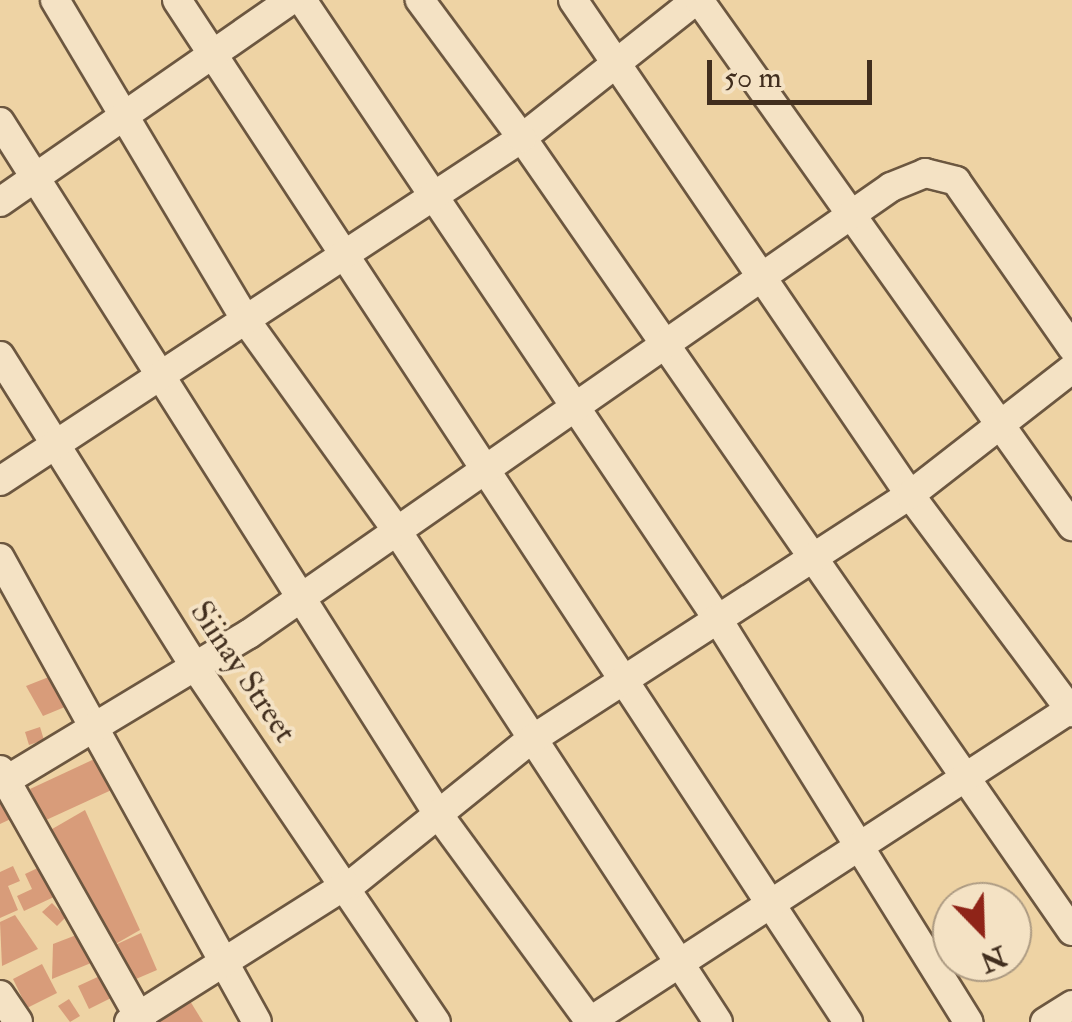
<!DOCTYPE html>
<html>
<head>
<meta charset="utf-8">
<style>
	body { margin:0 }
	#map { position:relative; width:1072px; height:1022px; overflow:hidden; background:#eed3a4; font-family:"IM FELL Double Pica",serif }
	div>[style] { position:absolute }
	.building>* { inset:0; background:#d89c7a }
	.roads { filter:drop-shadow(2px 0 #6c5740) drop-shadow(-2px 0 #6c5740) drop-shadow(0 2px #6c5740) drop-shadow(0 -2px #6c5740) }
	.minor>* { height:28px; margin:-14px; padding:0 14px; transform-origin:14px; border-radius:14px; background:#f4e2c4 }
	span { translate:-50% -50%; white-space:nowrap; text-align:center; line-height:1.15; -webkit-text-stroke:8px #f4e2c4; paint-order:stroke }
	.street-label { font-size:32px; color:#412e1e }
	.north { position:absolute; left:932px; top:882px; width:100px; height:100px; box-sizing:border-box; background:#f4e2c4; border:2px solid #ac9a82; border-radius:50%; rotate:157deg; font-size:28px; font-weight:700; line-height:40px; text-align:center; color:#412e1e }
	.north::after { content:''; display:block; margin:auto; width:35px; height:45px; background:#8f2418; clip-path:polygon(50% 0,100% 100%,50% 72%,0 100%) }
	.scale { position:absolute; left:707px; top:60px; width:165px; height:45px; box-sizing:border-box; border:5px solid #412e1e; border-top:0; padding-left:12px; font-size:30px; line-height:35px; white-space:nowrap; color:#412e1e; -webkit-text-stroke:8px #f4e2c4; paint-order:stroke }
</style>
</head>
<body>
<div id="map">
	<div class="building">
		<i style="clip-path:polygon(64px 671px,77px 702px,43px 716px,26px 686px)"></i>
		<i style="clip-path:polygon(40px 727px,44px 740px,29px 745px,25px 732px)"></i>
		<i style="clip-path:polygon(103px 755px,118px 787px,44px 821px,30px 789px)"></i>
		<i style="clip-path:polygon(8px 801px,15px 817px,0 824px,0 804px)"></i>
		<i style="clip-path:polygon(85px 810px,140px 930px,112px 946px,47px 832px)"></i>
		<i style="clip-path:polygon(13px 866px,20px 881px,8px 886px,18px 910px,0 918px,0 872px)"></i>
		<i style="clip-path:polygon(42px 866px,56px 896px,24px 911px,17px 896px,32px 889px,25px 874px)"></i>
		<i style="clip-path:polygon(52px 903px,66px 917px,57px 926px,42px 912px)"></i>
		<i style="clip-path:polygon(15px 915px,38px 949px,2px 966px,0 922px)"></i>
		<i style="clip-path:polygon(141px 933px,157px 970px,129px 982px,113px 946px)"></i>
		<i style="clip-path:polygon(79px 934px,91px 963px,52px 979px,53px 944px)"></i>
		<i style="clip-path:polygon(42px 964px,57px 993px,27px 1008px,13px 979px)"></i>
		<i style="clip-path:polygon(102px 975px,113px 997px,89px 1009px,78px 986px)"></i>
		<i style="clip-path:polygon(69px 999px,80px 1016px,70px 1022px,58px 1006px)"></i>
		<i style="clip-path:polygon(190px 1001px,203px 1022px,156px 1022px)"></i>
	</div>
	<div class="roads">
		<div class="minor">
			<i style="left:55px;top:0;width:375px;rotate:59.2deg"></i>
			<i style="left:247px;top:322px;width:254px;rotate:54.3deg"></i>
			<i style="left:395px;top:528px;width:590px;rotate:56.82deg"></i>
			<i style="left:177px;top:0;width:1223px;rotate:56.71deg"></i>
			<i style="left:302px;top:0;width:744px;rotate:56.12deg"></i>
			<i style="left:717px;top:618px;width:476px;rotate:58.1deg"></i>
			<i style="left:573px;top:0;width:599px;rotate:55.75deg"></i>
			<i style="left:910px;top:495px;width:271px;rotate:53.3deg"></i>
			<i style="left:696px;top:0;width:222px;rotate:141.6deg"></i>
			<i style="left:522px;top:138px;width:965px;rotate:55.26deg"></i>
			<i style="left:699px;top:0;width:645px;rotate:54.66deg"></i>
			<i style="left:0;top:122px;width:819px;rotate:57.67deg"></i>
			<i style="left:438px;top:814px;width:258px;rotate:53.8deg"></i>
			<i style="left:0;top:202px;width:354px;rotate:-34.8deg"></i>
			<i style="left:0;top:356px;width:368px;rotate:57.9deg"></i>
			<i style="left:196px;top:668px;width:428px;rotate:55.9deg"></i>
			<i style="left:0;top:481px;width:625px;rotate:-33.31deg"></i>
			<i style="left:522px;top:138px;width:172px;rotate:-126.5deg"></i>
			<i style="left:0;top:558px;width:530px;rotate:61.02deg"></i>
			<i style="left:0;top:770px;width:289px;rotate:60.6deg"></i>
			<i style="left:0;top:784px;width:291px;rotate:-31.1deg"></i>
			<i style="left:249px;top:634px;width:782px;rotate:-34.85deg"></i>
			<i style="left:891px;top:187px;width:37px;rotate:-22deg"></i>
			<i style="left:925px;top:173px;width:32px;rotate:14deg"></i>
			<i style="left:956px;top:181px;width:203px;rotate:55.1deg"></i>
			<i style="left:348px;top:887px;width:231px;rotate:-38.9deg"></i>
			<i style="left:528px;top:742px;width:455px;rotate:-32.9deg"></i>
			<i style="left:910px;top:495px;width:205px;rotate:-37.9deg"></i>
			<i style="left:0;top:995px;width:32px;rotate:56deg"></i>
			<i style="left:129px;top:1022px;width:257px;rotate:-32.3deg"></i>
			<i style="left:589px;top:1022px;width:576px;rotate:-33.03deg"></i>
			<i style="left:1045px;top:1022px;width:32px;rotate:-32deg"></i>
		</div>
	</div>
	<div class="street-label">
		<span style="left:243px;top:672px;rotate:56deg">Siinay Street</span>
	</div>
	<div class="north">N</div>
	<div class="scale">50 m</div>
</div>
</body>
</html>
